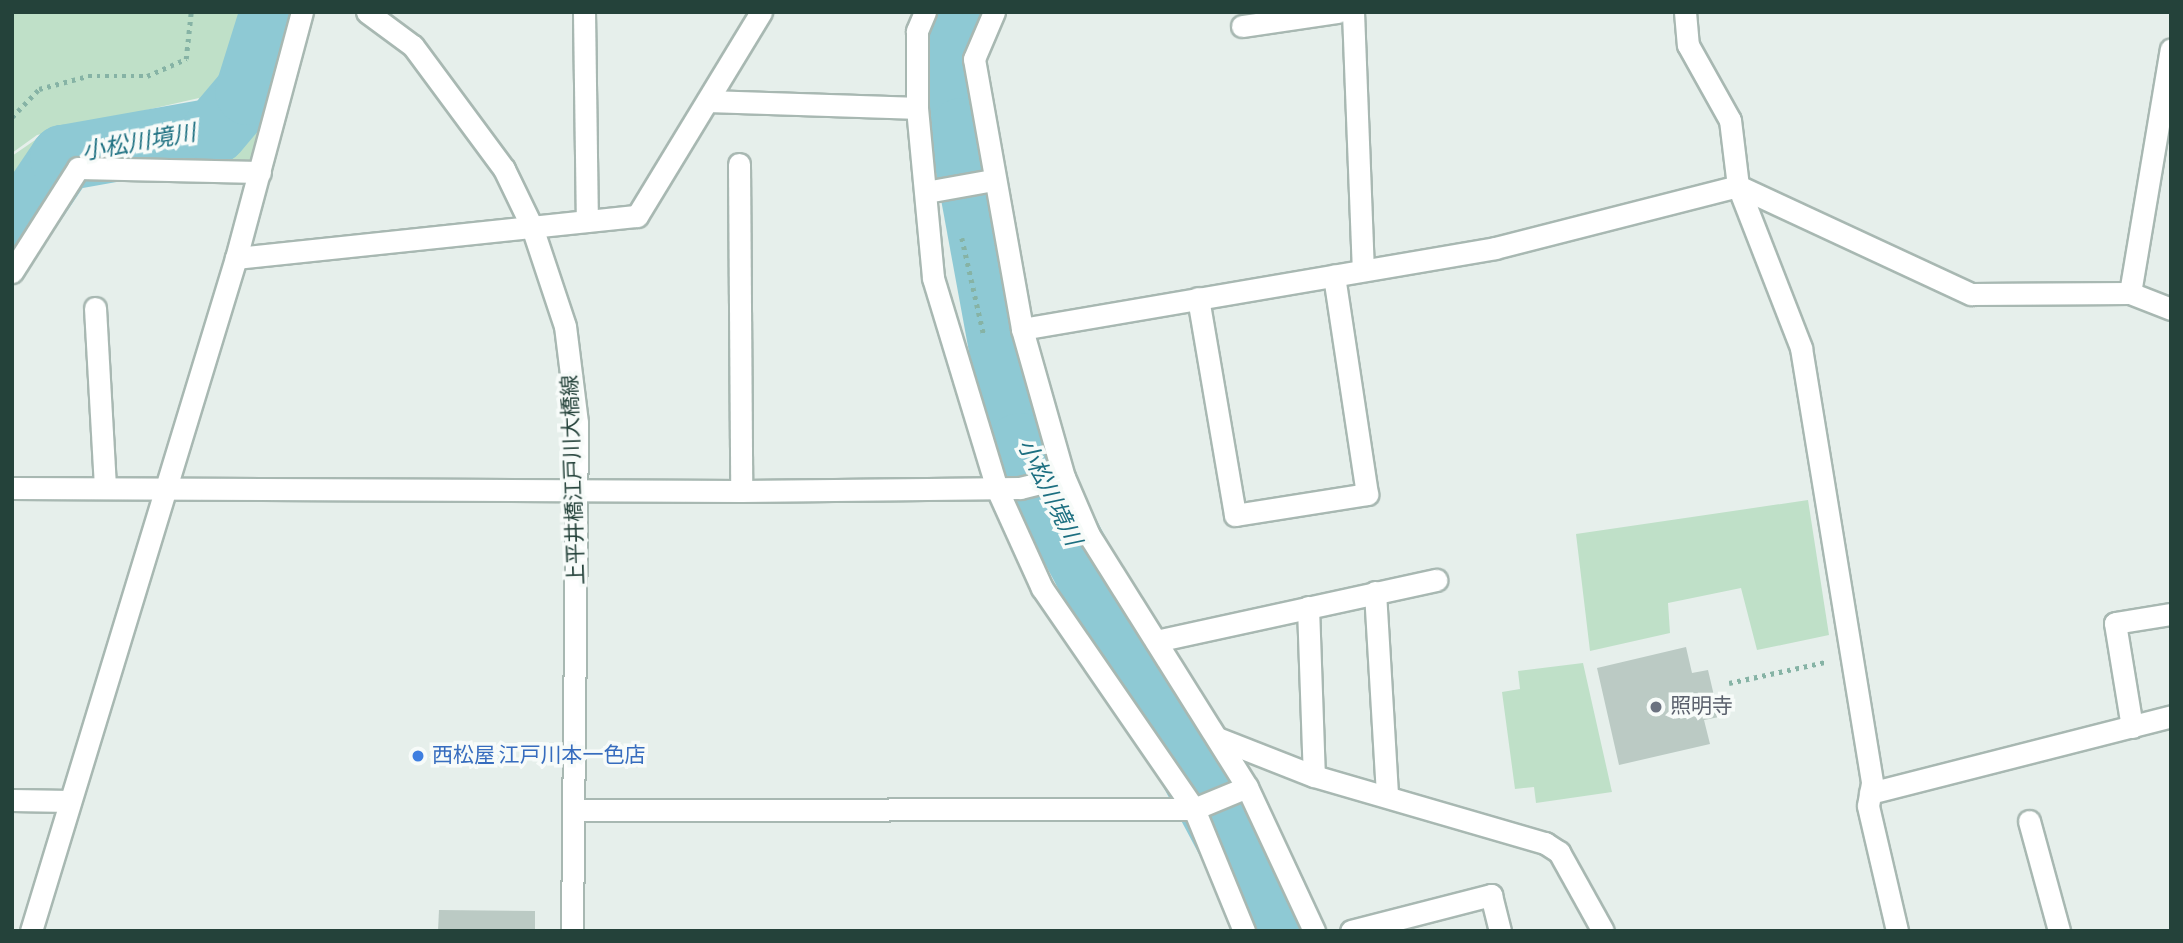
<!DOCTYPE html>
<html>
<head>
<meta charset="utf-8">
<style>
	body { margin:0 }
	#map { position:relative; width:2183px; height:943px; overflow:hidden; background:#e6efeb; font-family:"Alegreya Sans","Noto Sans JP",sans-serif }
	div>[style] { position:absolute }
	.green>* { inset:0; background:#bfe0c8 }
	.river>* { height:66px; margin:-33px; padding:0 33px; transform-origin:33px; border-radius:33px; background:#8ec9d4 }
	.building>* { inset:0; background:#bbcac4 }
	.path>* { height:4.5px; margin-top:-2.25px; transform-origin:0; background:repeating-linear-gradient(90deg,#86b3a5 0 3.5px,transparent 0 8.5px) }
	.roads { filter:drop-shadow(2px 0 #a8b8b2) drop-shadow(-2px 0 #a8b8b2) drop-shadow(0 2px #a8b8b2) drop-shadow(0 -2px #a8b8b2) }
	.minor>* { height:21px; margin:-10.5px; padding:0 10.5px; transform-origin:10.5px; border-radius:10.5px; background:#fff }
	.dots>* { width:19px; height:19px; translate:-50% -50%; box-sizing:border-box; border:4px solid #f7fbf9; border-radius:50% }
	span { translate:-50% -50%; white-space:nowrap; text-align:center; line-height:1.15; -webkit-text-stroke:7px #f7fbf9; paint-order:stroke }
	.street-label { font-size:21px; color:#24423a }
	.worship-label { font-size:21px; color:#5b616d }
	.left { translate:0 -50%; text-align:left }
	.shop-label { font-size:21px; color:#366cbe }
	.water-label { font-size:23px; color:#1c6f80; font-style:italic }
	.frame { position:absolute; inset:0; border:14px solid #24423a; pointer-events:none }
</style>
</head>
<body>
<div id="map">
	<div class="green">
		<i style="clip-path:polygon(12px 12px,291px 12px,253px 164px,76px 165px,12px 264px,12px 156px,38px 138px,197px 105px,199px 98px,37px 135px,12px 153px)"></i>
		<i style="clip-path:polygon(1808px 500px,1829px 635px,1757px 650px,1741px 588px,1668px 603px,1670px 633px,1590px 651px,1576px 534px)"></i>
		<i style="clip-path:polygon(1583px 663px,1612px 792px,1536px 803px,1534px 787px,1515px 789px,1502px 692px,1520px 689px,1518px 671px)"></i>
	</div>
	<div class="river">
		<i style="left:957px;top:12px;width:34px;rotate:100deg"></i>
		<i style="left:951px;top:45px;width:87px;rotate:82.7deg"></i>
		<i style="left:962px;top:131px;width:320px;rotate:79.6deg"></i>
		<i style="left:1020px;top:446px;width:549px;rotate:62.08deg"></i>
		<i style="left:12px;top:234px;width:92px;rotate:-56.1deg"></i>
		<i style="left:63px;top:158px;width:154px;rotate:-10.1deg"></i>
		<i style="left:215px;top:131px;width:51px;rotate:-49.8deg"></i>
		<i style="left:248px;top:92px;width:84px;rotate:-72.6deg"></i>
	</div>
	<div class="building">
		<i style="clip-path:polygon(1686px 647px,1692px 673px,1708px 670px,1719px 717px,1704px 720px,1710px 744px,1619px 765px,1597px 668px)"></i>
		<i style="clip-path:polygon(439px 910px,535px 911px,535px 931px,438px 931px)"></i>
	</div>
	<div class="path">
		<i style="left:12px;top:117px;width:39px;rotate:-46deg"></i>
		<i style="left:39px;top:89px;width:51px;rotate:-14.9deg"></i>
		<i style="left:88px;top:76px;width:59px"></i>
		<i style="left:147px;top:76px;width:43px;rotate:-23.6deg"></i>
		<i style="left:186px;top:59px;width:47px;rotate:-83.9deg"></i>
		<i style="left:962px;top:238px;width:100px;rotate:77.3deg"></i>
		<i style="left:1729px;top:683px;width:98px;rotate:-12.3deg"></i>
	</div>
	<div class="roads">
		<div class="minor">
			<i style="left:367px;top:12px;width:57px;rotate:36.5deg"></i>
			<i style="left:413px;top:46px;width:153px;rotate:53.5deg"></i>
			<i style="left:504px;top:169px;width:64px;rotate:64.2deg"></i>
			<i style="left:532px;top:227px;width:104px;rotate:71.6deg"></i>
			<i style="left:565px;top:326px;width:98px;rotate:82.9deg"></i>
			<i style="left:577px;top:423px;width:508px;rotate:90.56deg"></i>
			<i style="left:584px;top:12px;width:209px;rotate:89.2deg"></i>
			<i style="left:925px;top:12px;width:21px;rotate:113deg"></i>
			<i style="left:917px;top:31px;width:77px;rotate:90deg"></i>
			<i style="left:917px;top:108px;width:171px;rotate:84.6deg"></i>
			<i style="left:933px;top:278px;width:220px;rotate:73.1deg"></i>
			<i style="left:997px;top:489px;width:109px;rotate:65.6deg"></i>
			<i style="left:1042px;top:588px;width:268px;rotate:55.5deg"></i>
			<i style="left:1194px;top:809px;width:132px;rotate:67.7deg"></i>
			<i style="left:994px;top:12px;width:51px;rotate:113.1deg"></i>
			<i style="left:974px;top:59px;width:274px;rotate:79.9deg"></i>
			<i style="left:1022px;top:329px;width:154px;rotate:74.2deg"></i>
			<i style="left:1064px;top:477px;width:63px;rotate:66.7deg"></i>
			<i style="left:1089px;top:535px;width:297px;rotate:57.9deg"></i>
			<i style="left:1247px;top:787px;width:159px;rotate:65deg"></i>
			<i style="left:1353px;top:12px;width:258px;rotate:87.8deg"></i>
			<i style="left:1685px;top:12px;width:33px;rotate:85deg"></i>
			<i style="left:1688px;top:45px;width:86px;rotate:60.8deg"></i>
			<i style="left:1730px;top:120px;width:66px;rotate:83.1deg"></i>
			<i style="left:1738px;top:186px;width:257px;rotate:24.9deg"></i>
			<i style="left:1971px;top:294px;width:159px;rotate:-0.4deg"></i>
			<i style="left:2130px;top:293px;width:44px;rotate:21.3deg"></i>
			<i style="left:1242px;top:26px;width:97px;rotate:-8.3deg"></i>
			<i style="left:710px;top:101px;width:207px;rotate:1.9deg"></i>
			<i style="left:739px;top:164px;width:327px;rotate:89.6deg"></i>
			<i style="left:926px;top:192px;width:68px;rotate:-10.2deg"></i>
			<i style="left:236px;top:258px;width:403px;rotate:-6deg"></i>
			<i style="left:637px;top:216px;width:239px;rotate:-58.7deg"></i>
			<i style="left:12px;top:272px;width:123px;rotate:-57.6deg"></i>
			<i style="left:78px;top:168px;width:182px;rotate:1.3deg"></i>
			<i style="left:2130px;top:293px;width:247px;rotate:-80.5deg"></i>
			<i style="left:1198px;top:298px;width:220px;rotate:80.3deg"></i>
			<i style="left:1235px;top:515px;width:134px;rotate:-9deg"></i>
			<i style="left:1367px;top:494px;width:221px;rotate:-98.6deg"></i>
			<i style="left:95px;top:308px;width:180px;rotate:86.8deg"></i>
			<i style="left:1022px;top:329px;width:480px;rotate:-9.7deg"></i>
			<i style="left:1495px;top:248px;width:251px;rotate:-14.3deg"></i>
			<i style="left:1738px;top:186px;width:174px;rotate:68.7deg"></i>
			<i style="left:1801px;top:348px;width:441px;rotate:80.7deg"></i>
			<i style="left:1872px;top:783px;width:23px;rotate:100deg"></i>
			<i style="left:1868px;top:806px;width:128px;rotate:76.9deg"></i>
			<i style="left:12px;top:488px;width:729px;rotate:0.24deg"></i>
			<i style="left:741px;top:491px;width:279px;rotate:-0.6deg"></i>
			<i style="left:1020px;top:488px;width:45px;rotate:-14deg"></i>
			<i style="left:1375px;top:592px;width:203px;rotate:86.6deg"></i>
			<i style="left:1308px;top:607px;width:169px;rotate:88deg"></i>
			<i style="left:1156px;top:641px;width:287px;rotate:-12.3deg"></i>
			<i style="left:2132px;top:727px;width:105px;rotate:-99.3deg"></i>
			<i style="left:2115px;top:623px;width:57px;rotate:-9.1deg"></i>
			<i style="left:1220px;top:739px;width:101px;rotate:21.5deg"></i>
			<i style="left:1314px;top:776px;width:241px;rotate:16.2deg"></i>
			<i style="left:1545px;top:843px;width:17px;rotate:33deg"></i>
			<i style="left:1559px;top:852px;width:90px;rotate:60.9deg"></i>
			<i style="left:1870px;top:793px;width:311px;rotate:-14.3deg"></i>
			<i style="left:12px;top:800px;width:58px;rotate:1deg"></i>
			<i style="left:575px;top:810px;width:619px;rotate:-0.09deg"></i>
			<i style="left:1194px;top:809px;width:57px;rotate:-22.5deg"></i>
			<i style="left:2029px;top:821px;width:114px;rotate:74.7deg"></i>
			<i style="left:31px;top:931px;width:704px;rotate:-73.06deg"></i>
			<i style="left:236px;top:258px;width:255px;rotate:-75deg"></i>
			<i style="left:1351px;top:931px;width:145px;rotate:-14.4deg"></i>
			<i style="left:1491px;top:895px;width:37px;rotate:76deg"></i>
		</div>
	</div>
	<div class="dots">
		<i style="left:1656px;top:707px;background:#6b7280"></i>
		<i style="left:418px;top:756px;background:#3f7fe0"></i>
	</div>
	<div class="street-label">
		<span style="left:574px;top:480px;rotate:-92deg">上平井橋江戸川大橋線</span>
	</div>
	<div class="worship-label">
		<span class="left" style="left:1670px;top:707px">照明寺</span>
	</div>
	<div class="shop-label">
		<span class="left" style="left:432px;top:756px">西松屋 江戸川本一色店</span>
	</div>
	<div class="water-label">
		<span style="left:139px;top:144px;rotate:-10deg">小松川境川</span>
		<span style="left:1048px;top:493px;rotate:64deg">小松川境川</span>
	</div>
	<div class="frame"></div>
</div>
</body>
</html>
